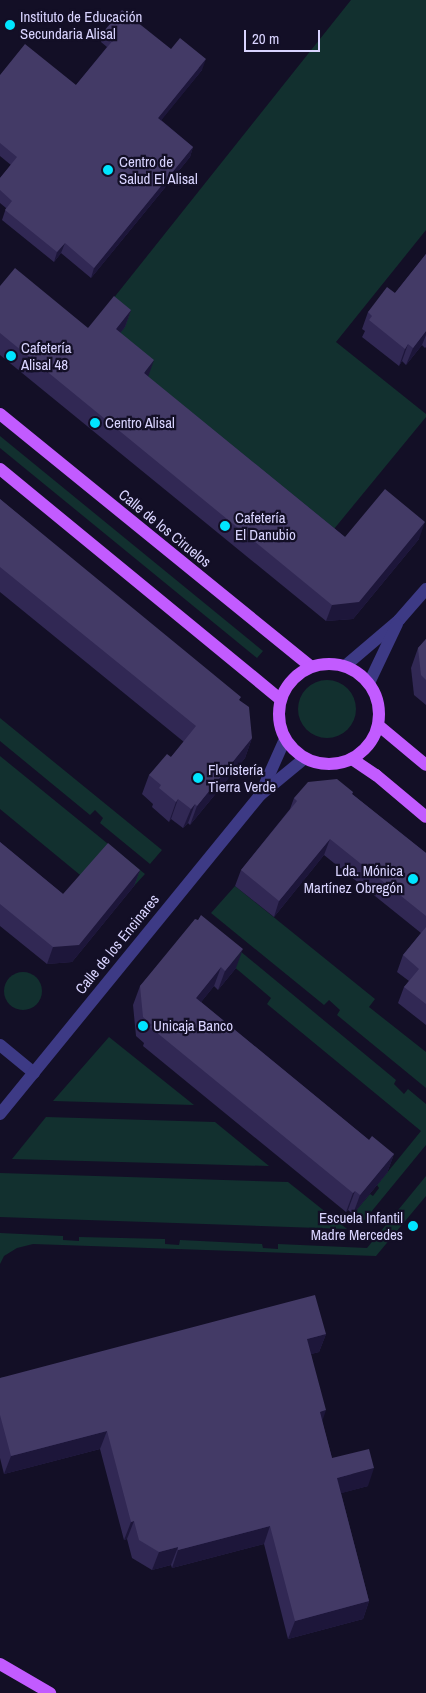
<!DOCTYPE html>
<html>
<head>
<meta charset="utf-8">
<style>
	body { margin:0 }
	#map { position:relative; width:426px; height:1693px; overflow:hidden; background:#130f26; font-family:"Archivo Narrow",sans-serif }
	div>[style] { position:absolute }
	.green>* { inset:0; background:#12302f }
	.round { border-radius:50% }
	.minor>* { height:12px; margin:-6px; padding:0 6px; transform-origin:6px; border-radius:6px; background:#3d3a85 }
	.major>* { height:12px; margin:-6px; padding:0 6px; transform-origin:6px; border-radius:6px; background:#c25bff }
	.major>.ring { margin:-6px; padding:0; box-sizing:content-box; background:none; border:12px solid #c25bff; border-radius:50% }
	.wall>* { inset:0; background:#312854 }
	.shaded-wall>* { inset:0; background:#1d163a }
	.building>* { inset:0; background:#433a66 }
	.dots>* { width:14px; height:14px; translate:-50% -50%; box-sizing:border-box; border:2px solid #130f26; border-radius:50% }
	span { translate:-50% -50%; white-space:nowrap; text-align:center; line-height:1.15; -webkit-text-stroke:4.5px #130f26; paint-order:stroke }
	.poi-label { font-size:15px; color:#d9d4ff }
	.left { translate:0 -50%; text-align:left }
	.right { translate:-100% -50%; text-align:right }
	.street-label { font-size:15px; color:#d9d4ff }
	.scale { position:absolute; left:244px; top:30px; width:76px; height:22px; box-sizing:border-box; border:2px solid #d9d4ff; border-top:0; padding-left:6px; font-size:15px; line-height:18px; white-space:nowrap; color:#d9d4ff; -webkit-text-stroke:4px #130f26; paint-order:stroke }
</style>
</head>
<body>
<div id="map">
	<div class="green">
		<i style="clip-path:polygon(351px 0,426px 0,426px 230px,336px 342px,426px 414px,426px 417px,334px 529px,89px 329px)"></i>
		<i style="clip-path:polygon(0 436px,263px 651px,257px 658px,0 448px)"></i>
		<i class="round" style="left:298px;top:680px;width:58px;height:58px"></i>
		<i style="clip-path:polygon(0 718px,162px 850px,150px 864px,100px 823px,103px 818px,95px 810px,90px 815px,0 741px)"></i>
		<i style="clip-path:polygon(0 756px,145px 874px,134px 886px,102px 860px,85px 879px,0 809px)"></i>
		<i style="clip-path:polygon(235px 886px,375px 999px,369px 1007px,426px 1052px,426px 1088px,337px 1015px,340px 1010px,329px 1000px,324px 1005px,211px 913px)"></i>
		<i style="clip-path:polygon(205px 922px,396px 1080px,394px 1084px,404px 1094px,408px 1089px,426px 1104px,426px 1145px,362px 1223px,353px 1214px,370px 1194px,373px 1196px,379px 1188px,377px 1185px,421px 1131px,267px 1004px,271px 998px,232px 965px)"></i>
		<i class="round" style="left:4px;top:972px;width:38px;height:38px"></i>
		<i style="clip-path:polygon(109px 1037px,194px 1105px,53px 1101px)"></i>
		<i style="clip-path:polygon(46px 1117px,215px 1122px,269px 1166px,12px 1159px)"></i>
		<i style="clip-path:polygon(0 1173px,288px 1182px,347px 1229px,0 1217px)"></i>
		<i style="clip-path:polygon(426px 1176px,426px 1196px,376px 1256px,33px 1244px,17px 1248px,4px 1256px,0 1264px,0 1233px,63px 1236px,63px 1240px,79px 1241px,79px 1237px,165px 1239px,165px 1244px,179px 1245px,180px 1240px,262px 1244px,263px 1248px,278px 1249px,278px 1244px,367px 1248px)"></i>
	</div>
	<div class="minor">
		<i style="left:345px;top:666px;width:71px;rotate:-40.4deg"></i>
		<i style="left:399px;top:620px;width:41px;rotate:-48.9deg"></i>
		<i style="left:369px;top:683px;width:65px;rotate:-64.6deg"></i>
		<i style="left:261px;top:793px;width:59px;rotate:-66deg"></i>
		<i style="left:0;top:1045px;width:44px;rotate:39.5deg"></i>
		<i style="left:0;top:1114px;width:412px;rotate:-50.8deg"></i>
		<i style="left:260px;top:795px;width:58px;rotate:-39.4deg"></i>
	</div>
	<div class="major">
		<i style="left:0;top:414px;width:400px;rotate:39.1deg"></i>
		<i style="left:0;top:469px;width:362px;rotate:39.4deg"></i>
		<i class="ring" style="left:279px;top:664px;width:88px;height:88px"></i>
		<i style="left:378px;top:725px;width:62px;rotate:39.8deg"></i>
		<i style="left:352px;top:759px;width:29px;rotate:34deg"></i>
		<i style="left:376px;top:775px;width:65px;rotate:40deg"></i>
		<i style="left:0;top:1664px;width:58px;rotate:30.1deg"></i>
	</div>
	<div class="wall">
		<i style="clip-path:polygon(104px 31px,171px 49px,202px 70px,161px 120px,193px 147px,190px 157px,91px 278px,61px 253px,54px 262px,2px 220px,6px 208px,0 203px,0 178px,11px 165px,0 156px,0 75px,76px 85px,107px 47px,101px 42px)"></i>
		<i style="clip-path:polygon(426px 254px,426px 347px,425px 348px,422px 345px,406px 365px,402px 361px,399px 366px,362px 337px,365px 331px,362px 329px,368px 312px,395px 293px)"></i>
		<i style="clip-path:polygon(0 286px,88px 328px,131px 310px,125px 327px,120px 333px,148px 377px,345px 537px,419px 539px,353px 619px,326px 621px,0 355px)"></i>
		<i style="clip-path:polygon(0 499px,240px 701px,252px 738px,245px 758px,190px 825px,188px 823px,183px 828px,171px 819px,169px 822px,152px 807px,153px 804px,142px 794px,149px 775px,171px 757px,184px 742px,0 592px)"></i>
		<i style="clip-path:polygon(426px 639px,426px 705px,414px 695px,411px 668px,418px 648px)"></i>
		<i style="clip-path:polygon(353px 792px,352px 794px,426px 853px,426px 1025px,398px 1003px,404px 987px,409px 981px,397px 972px,403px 955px,421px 933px,324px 855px,274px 917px,235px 886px,241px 870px,290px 809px,294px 798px)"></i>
		<i style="clip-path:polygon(0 842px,63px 894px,140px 870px,134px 886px,72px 962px,47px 964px,0 926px)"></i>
		<i style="clip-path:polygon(198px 920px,236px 968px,218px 990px,214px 986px,201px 1002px,369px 1140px,394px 1154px,387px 1173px,353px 1214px,348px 1210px,346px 1212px,143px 1046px,144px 1043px,136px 1036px,133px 1005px,140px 986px)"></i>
		<i style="clip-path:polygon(326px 1334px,319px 1352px,311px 1354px,322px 1421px,332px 1458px,368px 1486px,341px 1493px,369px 1601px,363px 1619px,288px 1639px,264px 1544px,172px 1568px,171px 1565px,152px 1570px,132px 1558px,127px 1539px,124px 1540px,100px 1449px,4px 1474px,0 1458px,0 1378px)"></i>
	</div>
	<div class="shaded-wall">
		<i style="clip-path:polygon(206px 59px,202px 70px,155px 128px,158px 118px)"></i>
		<i style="clip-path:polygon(193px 147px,190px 157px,91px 278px,94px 268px)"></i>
		<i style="clip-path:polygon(65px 243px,61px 253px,54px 262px,57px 252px)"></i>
		<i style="clip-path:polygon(131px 310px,125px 327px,110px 346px,116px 329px)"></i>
		<i style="clip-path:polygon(426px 331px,426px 335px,422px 345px,406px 365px,413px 348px)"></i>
		<i style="clip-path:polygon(408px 344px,402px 361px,399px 366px,405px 349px)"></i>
		<i style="clip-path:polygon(154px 360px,148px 377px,144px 373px)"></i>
		<i style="clip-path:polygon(425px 522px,419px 539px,353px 619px,326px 621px,332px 605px)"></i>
		<i style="clip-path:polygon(252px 738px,245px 758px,190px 825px,197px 806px)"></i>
		<i style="clip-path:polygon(178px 799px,171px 819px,169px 822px,176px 802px)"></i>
		<i style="clip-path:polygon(195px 804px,188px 823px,183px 828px,191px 809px)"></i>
		<i style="clip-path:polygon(330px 839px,324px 855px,274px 917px,279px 901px)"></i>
		<i style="clip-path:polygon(140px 870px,134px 886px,72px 962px,47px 964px,53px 947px)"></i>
		<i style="clip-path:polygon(243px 949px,236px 968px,218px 990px,225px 971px)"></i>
		<i style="clip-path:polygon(221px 967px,214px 986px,189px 1017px,196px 998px)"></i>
		<i style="clip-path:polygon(394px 1154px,387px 1173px,353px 1214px,360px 1195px)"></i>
		<i style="clip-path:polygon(355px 1191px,348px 1210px,346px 1212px,353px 1193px)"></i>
		<i style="clip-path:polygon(326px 1334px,319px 1352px,300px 1357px,307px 1339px)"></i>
		<i style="clip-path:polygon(326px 1410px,320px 1428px,320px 1412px)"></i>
		<i style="clip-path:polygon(107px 1431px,100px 1449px,4px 1474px,11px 1456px)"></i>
		<i style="clip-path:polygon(374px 1468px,368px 1486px,331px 1496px,337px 1478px)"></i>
		<i style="clip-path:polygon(134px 1521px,127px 1539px,124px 1540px,131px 1522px)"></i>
		<i style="clip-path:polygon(270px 1526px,264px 1544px,172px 1568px,178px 1550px)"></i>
		<i style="clip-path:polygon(178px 1547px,171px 1565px,152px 1570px,159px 1552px)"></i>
		<i style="clip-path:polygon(369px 1601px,363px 1619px,288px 1639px,295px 1621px)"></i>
	</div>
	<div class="building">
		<i style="clip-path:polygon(122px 10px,171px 49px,180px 38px,206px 59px,158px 118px,193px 147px,94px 268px,65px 243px,57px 252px,5px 210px,12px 201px,0 190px,0 178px,17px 157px,0 143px,0 75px,25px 44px,76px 85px,114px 39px,104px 31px)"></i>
		<i style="clip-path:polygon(426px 254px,426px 331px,413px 348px,408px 344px,405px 349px,369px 320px,372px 316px,368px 312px,387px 287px,395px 293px)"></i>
		<i style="clip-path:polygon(15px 268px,88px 328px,114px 296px,131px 310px,116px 329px,154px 360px,144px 373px,345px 537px,385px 489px,425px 522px,359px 602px,332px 605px,0 333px,0 286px)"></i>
		<i style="clip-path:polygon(0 499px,241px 697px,239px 700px,249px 707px,252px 738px,197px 806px,195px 804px,191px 809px,178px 799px,176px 802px,159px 788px,161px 785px,149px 775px,167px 754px,171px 757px,196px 726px,0 567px)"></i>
		<i style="clip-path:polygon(426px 639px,426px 680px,421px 675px,418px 648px)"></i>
		<i style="clip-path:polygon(337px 779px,353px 792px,352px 794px,426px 853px,426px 916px,330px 839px,279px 901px,241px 870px,297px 801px,294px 798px,308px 782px)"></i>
		<i style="clip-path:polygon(0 842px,63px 894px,108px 843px,140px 870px,79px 945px,53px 947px,0 904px)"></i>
		<i style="clip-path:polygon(201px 915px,243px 949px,225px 971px,221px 967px,196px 998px,369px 1140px,372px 1136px,394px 1154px,360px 1195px,355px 1191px,353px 1193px,150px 1027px,152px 1025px,143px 1017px,140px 986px,195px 919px,198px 920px)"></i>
		<i style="clip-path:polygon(426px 927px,426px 1004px,404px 987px,419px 969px,403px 955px)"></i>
		<i style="clip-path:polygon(315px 1295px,326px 1334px,307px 1339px,326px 1410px,320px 1412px,332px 1458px,369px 1449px,374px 1468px,337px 1478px,369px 1601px,295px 1621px,270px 1526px,178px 1550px,178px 1547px,159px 1552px,139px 1540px,134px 1521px,131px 1522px,107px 1431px,11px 1456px,0 1415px,0 1378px)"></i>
	</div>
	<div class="dots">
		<i style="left:10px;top:25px;background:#00e5ff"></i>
		<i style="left:108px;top:170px;background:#00e5ff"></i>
		<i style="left:11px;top:356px;background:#00e5ff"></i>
		<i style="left:95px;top:423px;background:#00e5ff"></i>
		<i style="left:225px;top:526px;background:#00e5ff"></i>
		<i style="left:198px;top:778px;background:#00e5ff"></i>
		<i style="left:413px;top:879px;background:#00e5ff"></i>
		<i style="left:143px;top:1026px;background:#00e5ff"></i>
		<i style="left:413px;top:1226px;background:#00e5ff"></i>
	</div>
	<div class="poi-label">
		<span class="left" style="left:20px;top:25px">Instituto de Educación<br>Secundaria Alisal</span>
		<span class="left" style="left:119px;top:170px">Centro de<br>Salud El Alisal</span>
		<span class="left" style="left:21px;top:356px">Cafetería<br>Alisal 48</span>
		<span class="left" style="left:105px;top:423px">Centro Alisal</span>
		<span class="left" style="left:235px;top:526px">Cafetería<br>El Danubio</span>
		<span class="left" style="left:208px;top:778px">Floristería<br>Tierra Verde</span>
		<span class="right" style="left:403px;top:879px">Lda. Mónica<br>Martínez Obregón</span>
		<span class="left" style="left:153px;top:1026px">Unicaja Banco</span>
		<span class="right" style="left:403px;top:1226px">Escuela Infantil<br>Madre Mercedes</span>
	</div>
	<div class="street-label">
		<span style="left:165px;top:528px;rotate:39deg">Calle de los Ciruelos</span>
		<span style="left:117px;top:944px;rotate:-51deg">Calle de los Encinares</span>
	</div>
	<div class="scale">20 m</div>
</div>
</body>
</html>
